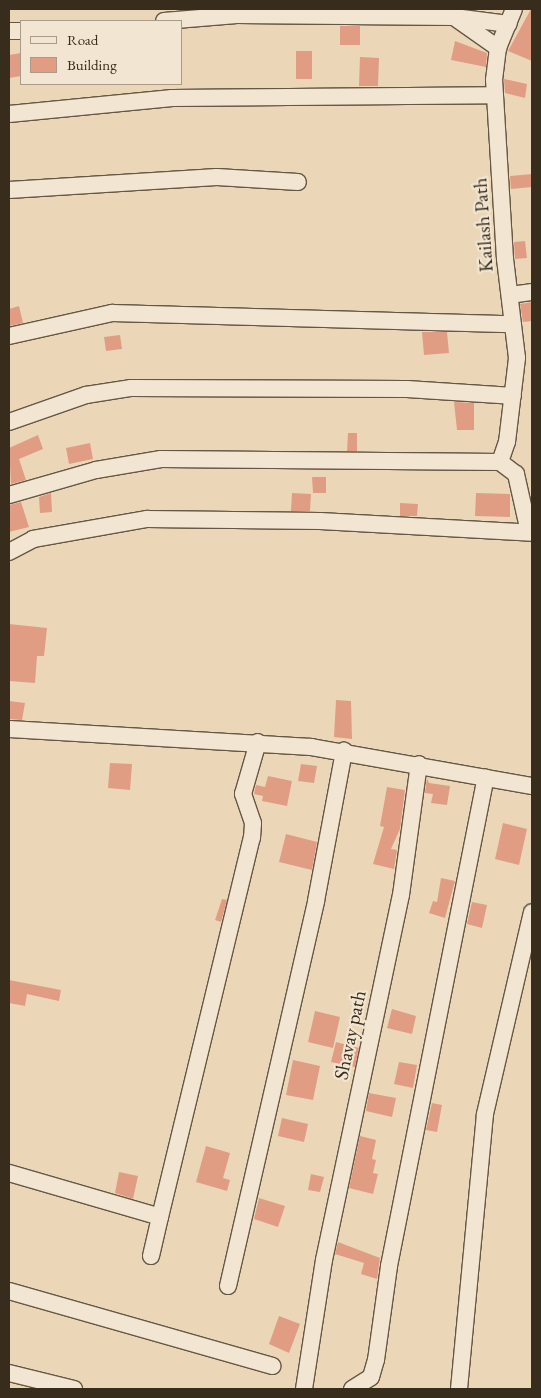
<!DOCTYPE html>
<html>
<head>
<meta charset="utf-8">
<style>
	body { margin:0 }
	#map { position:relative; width:541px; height:1398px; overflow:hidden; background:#ebd7b8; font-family:"EB Garamond",serif }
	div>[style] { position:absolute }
	.building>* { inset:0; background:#e19d83 }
	.roads { filter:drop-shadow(1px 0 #655744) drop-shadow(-1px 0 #655744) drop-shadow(0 1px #655744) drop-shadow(0 -1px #655744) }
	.minor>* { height:16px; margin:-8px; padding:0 8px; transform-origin:8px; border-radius:8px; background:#f2e5d1 }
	span { translate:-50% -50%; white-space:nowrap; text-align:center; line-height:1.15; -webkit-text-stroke:4.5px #f2e5d1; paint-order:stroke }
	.street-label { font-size:20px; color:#382c1d }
	.frame { position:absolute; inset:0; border:10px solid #382c1d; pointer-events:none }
	.legend { position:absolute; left:20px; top:20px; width:162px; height:65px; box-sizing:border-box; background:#f2e5d1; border:1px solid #a89b89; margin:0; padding:6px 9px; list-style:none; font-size:15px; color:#382c1d }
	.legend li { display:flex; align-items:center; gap:10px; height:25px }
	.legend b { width:25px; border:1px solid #a89b89 }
</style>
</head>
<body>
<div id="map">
	<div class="building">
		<i style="clip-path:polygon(531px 9px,532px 9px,532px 61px,508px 51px)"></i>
		<i style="clip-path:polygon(340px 26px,360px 26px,360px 45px,340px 45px)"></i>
		<i style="clip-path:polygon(455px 41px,487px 53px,486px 67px,451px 60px)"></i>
		<i style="clip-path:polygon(296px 51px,312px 51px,312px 79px,296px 79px)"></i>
		<i style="clip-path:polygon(21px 53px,21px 76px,9px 78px,9px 55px)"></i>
		<i style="clip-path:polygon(360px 57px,379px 58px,378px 86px,359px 86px)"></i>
		<i style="clip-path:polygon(504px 79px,527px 84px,525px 98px,505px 93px)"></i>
		<i style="clip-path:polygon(532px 174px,532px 187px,511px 189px,510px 176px)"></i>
		<i style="clip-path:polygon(525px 241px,527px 258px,515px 259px,514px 242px)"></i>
		<i style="clip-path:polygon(532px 302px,532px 321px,523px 322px,520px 304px)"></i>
		<i style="clip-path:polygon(19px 306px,23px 323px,9px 326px,9px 309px)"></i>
		<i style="clip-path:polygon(422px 332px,447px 332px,449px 353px,424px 355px)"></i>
		<i style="clip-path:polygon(120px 335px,122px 349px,106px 351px,104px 337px)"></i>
		<i style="clip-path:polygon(454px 402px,474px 403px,474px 430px,457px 430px)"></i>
		<i style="clip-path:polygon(348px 433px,357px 433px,357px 451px,347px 451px)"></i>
		<i style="clip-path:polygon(38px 435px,43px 449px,19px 459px,26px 480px,11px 484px,9px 448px)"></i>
		<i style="clip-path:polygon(90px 443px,93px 459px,69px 464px,66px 448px)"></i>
		<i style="clip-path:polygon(312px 477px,326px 477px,326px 493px,313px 493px)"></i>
		<i style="clip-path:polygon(51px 493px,52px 512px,40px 513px,39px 497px)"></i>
		<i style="clip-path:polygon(292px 493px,311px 494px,310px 511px,291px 511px)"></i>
		<i style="clip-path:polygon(476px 493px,510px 494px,510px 517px,475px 516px)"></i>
		<i style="clip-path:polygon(21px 502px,29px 527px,9px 532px,9px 505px)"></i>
		<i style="clip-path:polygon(400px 503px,418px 504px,417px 516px,400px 516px)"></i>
		<i style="clip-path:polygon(9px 624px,47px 628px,44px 656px,37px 656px,35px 683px,9px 681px)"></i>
		<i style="clip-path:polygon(336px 700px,351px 701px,352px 739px,334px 737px)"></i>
		<i style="clip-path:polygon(9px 701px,25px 703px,22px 720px,9px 719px)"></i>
		<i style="clip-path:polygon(110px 763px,132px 764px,130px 790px,108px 788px)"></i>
		<i style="clip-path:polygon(301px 764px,317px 766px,314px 783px,298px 781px)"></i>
		<i style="clip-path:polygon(268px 776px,292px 781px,287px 806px,262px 801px,263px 796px,254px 794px,256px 785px,265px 787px)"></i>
		<i style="clip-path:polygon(427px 778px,429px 783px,450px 786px,447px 805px,431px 803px,433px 794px,425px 793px)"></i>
		<i style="clip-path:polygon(387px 787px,405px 790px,400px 829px,391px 849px,397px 850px,394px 869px,373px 864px,384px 827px,380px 826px)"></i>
		<i style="clip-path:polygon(503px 823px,527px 829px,519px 865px,495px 859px)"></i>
		<i style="clip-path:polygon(286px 834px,317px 842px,312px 870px,279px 862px)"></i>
		<i style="clip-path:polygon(441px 878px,455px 881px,445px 918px,429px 913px,433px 901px,437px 902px)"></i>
		<i style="clip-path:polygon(222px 899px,227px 900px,221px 922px,215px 920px)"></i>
		<i style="clip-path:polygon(472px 902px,487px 905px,482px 928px,467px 924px)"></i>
		<i style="clip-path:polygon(9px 980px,61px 990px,59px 1001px,27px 994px,25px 1006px,9px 1003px)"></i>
		<i style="clip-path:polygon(392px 1009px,416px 1016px,412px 1034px,387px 1028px)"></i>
		<i style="clip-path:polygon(315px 1011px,340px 1017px,333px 1048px,308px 1042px)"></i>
		<i style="clip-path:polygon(336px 1042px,359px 1048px,355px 1067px,331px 1062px)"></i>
		<i style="clip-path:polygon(293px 1060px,320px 1066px,313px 1100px,286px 1095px)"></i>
		<i style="clip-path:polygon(399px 1062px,417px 1065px,413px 1088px,394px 1084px)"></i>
		<i style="clip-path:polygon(369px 1093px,396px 1098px,392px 1117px,366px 1111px)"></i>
		<i style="clip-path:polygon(432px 1103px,442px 1105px,437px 1132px,426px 1130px)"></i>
		<i style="clip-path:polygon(282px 1118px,308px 1124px,304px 1142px,278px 1136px)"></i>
		<i style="clip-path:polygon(360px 1136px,376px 1140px,372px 1159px,376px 1160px,373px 1173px,378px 1174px,373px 1194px,349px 1188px)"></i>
		<i style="clip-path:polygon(206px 1146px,230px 1153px,223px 1178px,230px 1180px,227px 1191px,196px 1182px)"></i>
		<i style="clip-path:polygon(119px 1172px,138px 1176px,133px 1199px,115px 1193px)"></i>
		<i style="clip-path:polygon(311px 1174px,324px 1177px,320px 1192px,308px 1190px)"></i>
		<i style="clip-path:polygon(259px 1198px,285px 1206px,278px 1227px,254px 1219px)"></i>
		<i style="clip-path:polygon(338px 1242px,380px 1258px,377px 1279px,361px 1274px,364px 1263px,335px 1254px)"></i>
		<i style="clip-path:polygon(279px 1316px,300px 1324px,289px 1353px,269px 1344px)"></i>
	</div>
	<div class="roads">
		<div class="minor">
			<i style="left:454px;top:17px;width:54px;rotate:35.2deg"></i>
			<i style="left:164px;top:21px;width:73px;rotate:-4.7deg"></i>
			<i style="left:237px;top:15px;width:217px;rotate:0.5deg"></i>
			<i style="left:454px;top:17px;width:55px;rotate:7.3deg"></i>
			<i style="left:9px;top:31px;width:12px"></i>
			<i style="left:9px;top:114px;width:164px;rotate:-5.6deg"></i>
			<i style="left:172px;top:98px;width:323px;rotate:-0.5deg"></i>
			<i style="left:9px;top:190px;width:208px;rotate:-3.6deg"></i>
			<i style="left:217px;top:177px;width:81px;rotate:3.5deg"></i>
			<i style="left:510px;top:295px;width:22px;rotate:-8deg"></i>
			<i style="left:9px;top:336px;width:106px;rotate:-12.6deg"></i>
			<i style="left:112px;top:313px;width:401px;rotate:1.6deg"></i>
			<i style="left:9px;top:422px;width:82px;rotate:-19.3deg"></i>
			<i style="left:86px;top:395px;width:46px;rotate:-8.8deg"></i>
			<i style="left:131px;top:388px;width:276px;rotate:0.2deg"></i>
			<i style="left:407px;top:389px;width:106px;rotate:3.8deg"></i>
			<i style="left:500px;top:462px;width:21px;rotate:-71deg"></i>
			<i style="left:507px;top:442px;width:85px;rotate:-83.2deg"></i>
			<i style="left:517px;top:358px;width:100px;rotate:-96.9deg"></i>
			<i style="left:505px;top:259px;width:179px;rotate:-93.5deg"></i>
			<i style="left:494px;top:80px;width:32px;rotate:-83deg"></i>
			<i style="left:498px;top:48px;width:42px;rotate:-67.7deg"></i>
			<i style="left:9px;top:495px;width:91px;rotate:-16deg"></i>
			<i style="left:96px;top:470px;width:66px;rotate:-9.6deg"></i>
			<i style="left:161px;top:459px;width:339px;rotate:0.5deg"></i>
			<i style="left:500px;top:462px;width:20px;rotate:37deg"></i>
			<i style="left:516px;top:474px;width:59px;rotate:77.4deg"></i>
			<i style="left:9px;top:552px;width:27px;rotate:-28deg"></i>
			<i style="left:33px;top:539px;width:116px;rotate:-10deg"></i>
			<i style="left:147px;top:519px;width:173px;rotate:0.7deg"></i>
			<i style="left:320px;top:521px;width:212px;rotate:3.2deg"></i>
			<i style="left:9px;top:729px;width:303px;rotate:3.4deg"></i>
			<i style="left:311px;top:747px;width:224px;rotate:10deg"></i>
			<i style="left:9px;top:1173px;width:157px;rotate:16.2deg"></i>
			<i style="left:160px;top:1217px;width:390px;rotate:-76.4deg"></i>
			<i style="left:252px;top:838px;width:15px;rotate:-86deg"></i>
			<i style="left:253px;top:823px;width:31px;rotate:-109deg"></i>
			<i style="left:243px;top:794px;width:54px;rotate:-73.9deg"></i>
			<i style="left:151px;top:1256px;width:40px;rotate:-77deg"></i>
			<i style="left:228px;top:1286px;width:395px;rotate:-77.1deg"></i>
			<i style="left:316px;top:901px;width:153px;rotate:-79.4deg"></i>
			<i style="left:9px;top:1291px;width:274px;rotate:15.9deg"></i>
			<i style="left:9px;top:1373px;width:67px;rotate:13.8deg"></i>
			<i style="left:304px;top:1389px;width:131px;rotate:-81.2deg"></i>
			<i style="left:324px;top:1260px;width:373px;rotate:-78.1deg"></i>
			<i style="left:401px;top:895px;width:132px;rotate:-82.2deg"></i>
			<i style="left:352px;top:1389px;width:22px;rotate:-32deg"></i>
			<i style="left:371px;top:1377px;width:18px;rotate:-74deg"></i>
			<i style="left:376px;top:1360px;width:95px;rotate:-82.1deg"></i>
			<i style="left:389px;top:1266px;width:498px;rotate:-78.8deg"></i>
			<i style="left:459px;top:1389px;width:276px;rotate:-84.6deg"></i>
			<i style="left:485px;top:1114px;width:207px;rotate:-76.9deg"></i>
		</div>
	</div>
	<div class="street-label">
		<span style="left:483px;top:225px;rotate:-94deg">Kailash Path</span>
		<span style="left:350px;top:1035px;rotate:-78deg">Shavay path</span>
	</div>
	<div class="frame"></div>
	<ul class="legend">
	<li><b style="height:6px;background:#f2e5d1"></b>Road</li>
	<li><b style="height:14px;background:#e19d83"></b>Building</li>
	</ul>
</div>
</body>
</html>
